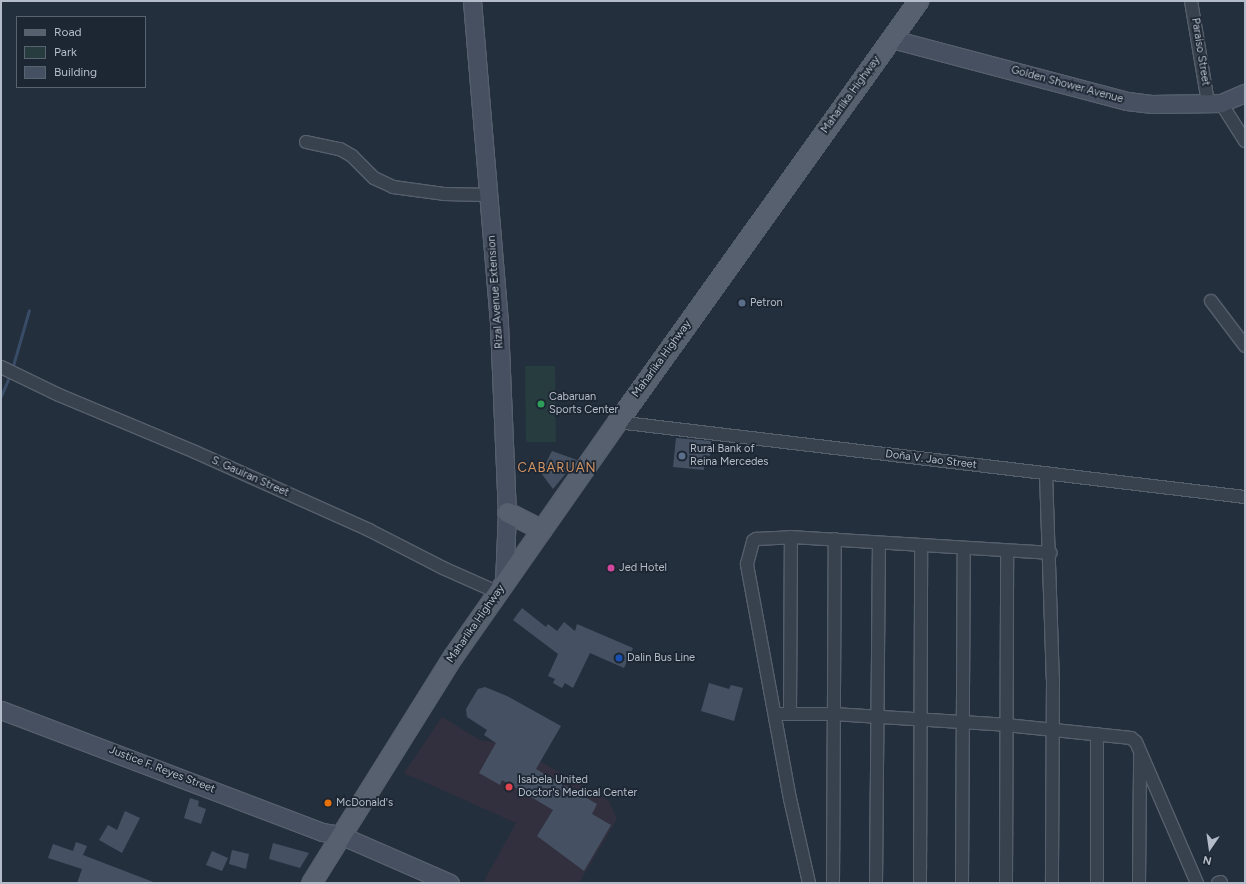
<!DOCTYPE html>
<html>
<head>
<meta charset="utf-8">
<style>
	body { margin:0 }
	#map { position:relative; width:1246px; height:884px; overflow:hidden; background:#242f3e; font-family:Figtree,sans-serif }
	div>[style] { position:absolute }
	.medical>* { inset:0; background:#32303f }
	.green>* { inset:0; background:#263c3f }
	.stream>* { height:3px; margin:-1.5px; padding:0 1.5px; transform-origin:1.5px; border-radius:1.5px; background:#394c67 }
	.building>* { inset:0; background:#455162 }
	.roads { filter:drop-shadow(1px 0 #565f6c) drop-shadow(-1px 0 #565f6c) drop-shadow(0 1px #565f6c) drop-shadow(0 -1px #565f6c) }
	.street>* { height:12px; margin:-6px; padding:0 6px; transform-origin:6px; border-radius:6px; background:#38414e }
	.secondary>* { height:17px; margin:-8.5px; padding:0 8.5px; transform-origin:8.5px; border-radius:8.5px; background:#465061 }
	.primary>* { height:19px; margin:-9.5px; padding:0 9.5px; transform-origin:9.5px; border-radius:9.5px; background:#56606e }
	.dots>* { width:11px; height:11px; translate:-50% -50%; box-sizing:border-box; border:2px solid #1d2633; border-radius:50% }
	span { translate:-50% -50%; white-space:nowrap; text-align:center; line-height:1.15; -webkit-text-stroke:3.5px #1d2633; paint-order:stroke }
	.street-label { font-size:11px; color:#b4bcc9 }
	.poi-label { font-size:11px; color:#b4bcc9 }
	.left { translate:0 -50%; text-align:left }
	.quarter-label { font-size:13px; color:#d59563; letter-spacing:1px }
	.frame { position:absolute; inset:0; border:2px solid #b4bcc9; pointer-events:none }
	.legend { position:absolute; left:16px; top:16px; width:130px; height:72px; box-sizing:border-box; background:#1d2633; border:1px solid #59626f; margin:0; padding:5px 7px; list-style:none; font-size:12px; color:#b4bcc9 }
	.legend li { display:flex; align-items:center; gap:8px; height:20px }
	.legend b { width:20px; border:1px solid #59626f }
	.north { position:absolute; left:1190px; top:828px; width:40px; height:40px; -webkit-text-stroke:3px #1d2633; paint-order:stroke; rotate:193deg; font-size:11px; font-weight:700; line-height:16px; text-align:center; color:#b4bcc9 }
	.north::after { content:''; display:block; margin:auto; width:14px; height:18px; background:#b4bcc9; clip-path:polygon(50% 0,100% 100%,50% 72%,0 100%) }
</style>
</head>
<body>
<div id="map">
	<div class="medical">
		<i style="clip-path:polygon(442px 717px,480px 740px,495px 742px,501px 739px,608px 800px,617px 819px,579px 883px,483px 883px,516px 823px,404px 773px)"></i>
	</div>
	<div class="green">
		<i style="clip-path:polygon(525px 366px,555px 366px,556px 442px,526px 442px)"></i>
	</div>
	<div class="stream">
		<i style="left:12px;top:369px;width:61px;rotate:-73.9deg"></i>
		<i style="left:1px;top:396px;width:23px;rotate:-67deg"></i>
	</div>
	<div class="building">
		<i style="clip-path:polygon(676px 438px,711px 441px,710px 456px,705px 455px,704px 470px,673px 467px)"></i>
		<i style="clip-path:polygon(552px 451px,577px 460px,553px 489px,541px 473px)"></i>
		<i style="clip-path:polygon(522px 608px,546px 627px,548px 624px,557px 631px,564px 622px,575px 631px,577px 624px,633px 648px,624px 668px,590px 653px,573px 688px,565px 683px,562px 688px,553px 683px,555px 679px,548px 676px,558px 654px,513px 620px)"></i>
		<i style="clip-path:polygon(709px 683px,729px 689px,731px 685px,743px 688px,734px 721px,701px 711px)"></i>
		<i style="clip-path:polygon(485px 687px,507px 696px,561px 726px,536px 769px,597px 804px,592px 814px,611px 825px,584px 871px,537px 836px,553px 810px,502px 780px,500px 785px,479px 773px,496px 743px,484px 735px,487px 730px,467px 717px,466px 709px,478px 689px)"></i>
		<i style="clip-path:polygon(190px 798px,199px 801px,198px 806px,206px 809px,201px 824px,184px 818px)"></i>
		<i style="clip-path:polygon(125px 811px,140px 818px,122px 853px,99px 840px,108px 825px,117px 830px)"></i>
		<i style="clip-path:polygon(76px 842px,87px 846px,83px 855px,156px 883px,77px 883px,82px 869px,48px 858px,53px 844px,73px 851px)"></i>
		<i style="clip-path:polygon(273px 843px,309px 853px,300px 868px,269px 859px)"></i>
		<i style="clip-path:polygon(232px 850px,249px 854px,246px 869px,229px 864px)"></i>
		<i style="clip-path:polygon(212px 851px,228px 858px,222px 871px,206px 865px)"></i>
	</div>
	<div class="roads">
		<div class="street">
			<i style="left:1191px;top:1px;width:103px;rotate:80.5deg"></i>
			<i style="left:1221px;top:103px;width:45px;rotate:57.7deg"></i>
			<i style="left:306px;top:142px;width:35px;rotate:12deg"></i>
			<i style="left:340px;top:149px;width:14px;rotate:30deg"></i>
			<i style="left:352px;top:156px;width:31px;rotate:45deg"></i>
			<i style="left:374px;top:178px;width:21px;rotate:25deg"></i>
			<i style="left:393px;top:187px;width:51px;rotate:7.8deg"></i>
			<i style="left:444px;top:194px;width:45px;rotate:1.3deg"></i>
			<i style="left:1211px;top:301px;width:56px;rotate:52.9deg"></i>
			<i style="left:1px;top:367px;width:64px;rotate:25.8deg"></i>
			<i style="left:59px;top:395px;width:147px;rotate:22.7deg"></i>
			<i style="left:195px;top:452px;width:191px;rotate:24.1deg"></i>
			<i style="left:369px;top:530px;width:83px;rotate:27.2deg"></i>
			<i style="left:443px;top:568px;width:59px;rotate:24deg"></i>
			<i style="left:617px;top:422px;width:632px;rotate:6.81deg"></i>
			<i style="left:1046px;top:473px;width:206px;rotate:88.1deg"></i>
			<i style="left:1053px;top:679px;width:204px;rotate:90.3deg"></i>
			<i style="left:776px;top:714px;width:57px"></i>
			<i style="left:833px;top:714px;width:173px;rotate:3.6deg"></i>
			<i style="left:1006px;top:725px;width:126px;rotate:5.9deg"></i>
			<i style="left:1131px;top:738px;width:6px;rotate:39deg"></i>
			<i style="left:1136px;top:742px;width:154px;rotate:66.6deg"></i>
			<i style="left:790px;top:714px;width:177px;rotate:-89.7deg"></i>
			<i style="left:1097px;top:734px;width:149px;rotate:90deg"></i>
			<i style="left:809px;top:883px;width:86px;rotate:-102.7deg"></i>
			<i style="left:790px;top:799px;width:239px;rotate:-100.4deg"></i>
			<i style="left:747px;top:564px;width:24px;rotate:-75deg"></i>
			<i style="left:753px;top:541px;width:4px;rotate:-34deg"></i>
			<i style="left:756px;top:539px;width:35px;rotate:-3deg"></i>
			<i style="left:791px;top:537px;width:260px;rotate:3.5deg"></i>
			<i style="left:833px;top:883px;width:344px;rotate:-89.7deg"></i>
			<i style="left:876px;top:883px;width:339px;rotate:-89.5deg"></i>
			<i style="left:920px;top:883px;width:338px;rotate:-89.8deg"></i>
			<i style="left:962px;top:883px;width:334px;rotate:-89.7deg"></i>
			<i style="left:1006px;top:883px;width:331px;rotate:-89.8deg"></i>
			<i style="left:1139px;top:883px;width:127px;rotate:-89.5deg"></i>
			<i style="left:1218px;top:883px;width:3px;rotate:-18deg"></i>
		</div>
		<div class="secondary">
			<i style="left:472px;top:1px;width:324px;rotate:85.2deg"></i>
			<i style="left:499px;top:324px;width:188px;rotate:87.6deg"></i>
			<i style="left:507px;top:512px;width:72px;rotate:92.4deg"></i>
			<i style="left:892px;top:39px;width:243px;rotate:14.8deg"></i>
			<i style="left:1127px;top:101px;width:24px;rotate:7deg"></i>
			<i style="left:1151px;top:104px;width:70px;rotate:-0.8deg"></i>
			<i style="left:1221px;top:103px;width:26px;rotate:-23deg"></i>
			<i style="left:1px;top:710px;width:344px;rotate:20.8deg"></i>
			<i style="left:323px;top:832px;width:17px;rotate:10deg"></i>
			<i style="left:340px;top:835px;width:120px;rotate:23.6deg"></i>
		</div>
		<div class="primary">
			<i style="left:507px;top:512px;width:39px;rotate:27deg"></i>
			<i style="left:311px;top:883px;width:268px;rotate:-58deg"></i>
			<i style="left:453px;top:656px;width:286px;rotate:-55deg"></i>
			<i style="left:617px;top:422px;width:518px;rotate:-54.44deg"></i>
		</div>
	</div>
	<div class="dots">
		<i style="left:742px;top:303px;background:#5c6f8a"></i>
		<i style="left:541px;top:404px;background:#2e9e5b"></i>
		<i style="left:682px;top:456px;background:#5c6f8a"></i>
		<i style="left:611px;top:568px;background:#d1479c"></i>
		<i style="left:619px;top:658px;background:#1a4fb4"></i>
		<i style="left:509px;top:787px;background:#e0444e"></i>
		<i style="left:328px;top:803px;background:#e8710a"></i>
	</div>
	<div class="street-label">
		<span style="left:1200px;top:52px;rotate:81deg">Paraiso Street</span>
		<span style="left:1067px;top:85px;rotate:15deg">Golden Shower Avenue</span>
		<span style="left:851px;top:95px;rotate:-54deg">Maharlika Highway</span>
		<span style="left:496px;top:292px;rotate:-94deg">Rizal Avenue Extension</span>
		<span style="left:662px;top:359px;rotate:-54deg">Maharlika Highway</span>
		<span style="left:931px;top:460px;rotate:7deg">Doña V. Jao Street</span>
		<span style="left:250px;top:477px;rotate:24deg">S. Gauiran Street</span>
		<span style="left:476px;top:624px;rotate:-55deg">Maharlika Highway</span>
		<span style="left:162px;top:770px;rotate:21deg">Justice F. Reyes Street</span>
	</div>
	<div class="poi-label">
		<span class="left" style="left:750px;top:303px">Petron</span>
		<span class="left" style="left:549px;top:404px">Cabaruan<br>Sports Center</span>
		<span class="left" style="left:690px;top:456px">Rural Bank of<br>Reina Mercedes</span>
		<span class="left" style="left:619px;top:568px">Jed Hotel</span>
		<span class="left" style="left:627px;top:658px">Dalin Bus Line</span>
		<span class="left" style="left:518px;top:787px">Isabela United<br>Doctor's Medical Center</span>
		<span class="left" style="left:336px;top:803px">McDonald's</span>
	</div>
	<div class="quarter-label">
		<span style="left:557px;top:468px">CABARUAN</span>
	</div>
	<div class="frame"></div>
	<ul class="legend">
	<li><b style="height:5px;background:#56606e"></b>Road</li>
	<li><b style="height:11px;background:#263c3f"></b>Park</li>
	<li><b style="height:11px;background:#455162"></b>Building</li>
	</ul>
	<div class="north">N</div>
</div>
</body>
</html>
